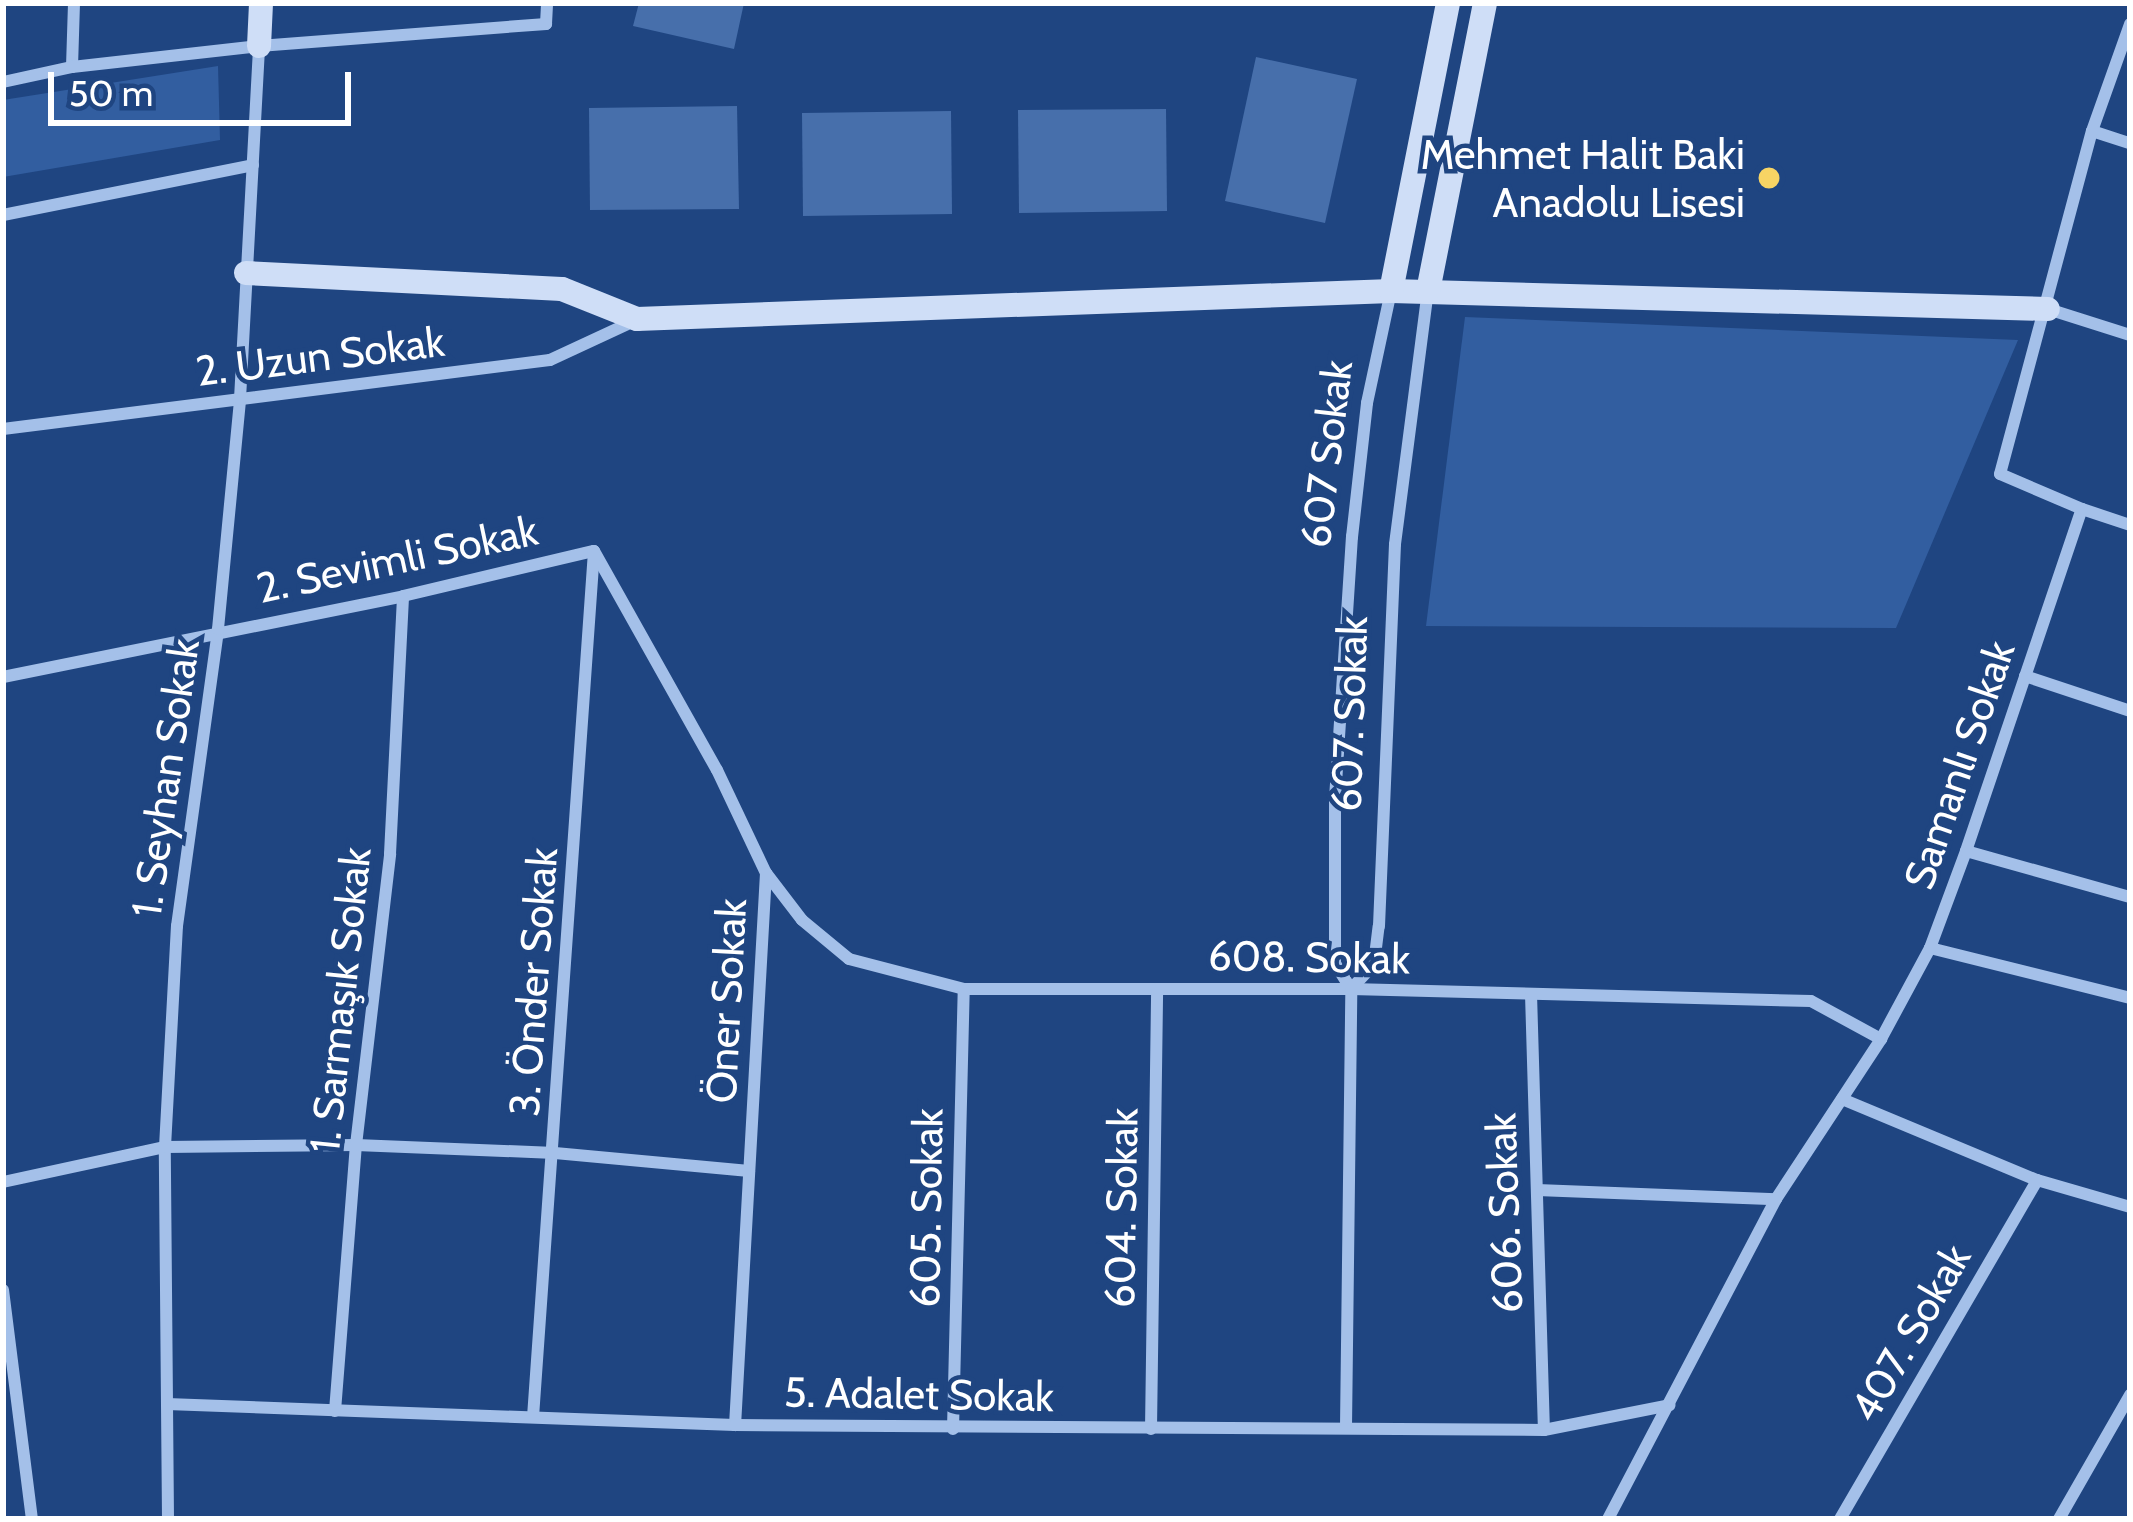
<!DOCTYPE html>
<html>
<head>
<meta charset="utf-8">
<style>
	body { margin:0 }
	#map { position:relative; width:2133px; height:1522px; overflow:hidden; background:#1f4581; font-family:Cabin,sans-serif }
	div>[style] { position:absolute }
	.green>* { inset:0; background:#325ea0 }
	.building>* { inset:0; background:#476fab }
	.street>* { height:12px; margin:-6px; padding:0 6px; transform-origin:6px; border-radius:6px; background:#a4c0e9 }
	.secondary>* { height:24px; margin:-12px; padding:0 12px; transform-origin:12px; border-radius:12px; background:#cfdef7 }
	.dots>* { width:33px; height:33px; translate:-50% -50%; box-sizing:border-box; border:6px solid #1f4581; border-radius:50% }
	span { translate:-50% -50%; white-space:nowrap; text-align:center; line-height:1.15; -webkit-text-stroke:9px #1f4581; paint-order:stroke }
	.poi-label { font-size:42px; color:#fff }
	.right { translate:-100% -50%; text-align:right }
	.street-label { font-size:42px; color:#fff }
	.frame { position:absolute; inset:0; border:6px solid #fff; pointer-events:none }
	.scale { position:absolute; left:48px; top:72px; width:303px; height:54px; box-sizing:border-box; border:6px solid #fff; border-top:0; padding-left:15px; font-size:36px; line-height:42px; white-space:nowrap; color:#fff; -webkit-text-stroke:9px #1f4581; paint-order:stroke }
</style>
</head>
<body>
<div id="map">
	<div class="green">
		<i style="clip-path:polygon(218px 66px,220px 140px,3px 177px,3px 100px)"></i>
		<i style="clip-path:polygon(1465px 317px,2018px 340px,1896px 628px,1426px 626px)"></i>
	</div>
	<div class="building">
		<i style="clip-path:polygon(639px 3px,744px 3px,734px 49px,633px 26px)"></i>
		<i style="clip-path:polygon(1256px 57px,1357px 79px,1325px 223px,1225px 201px)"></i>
		<i style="clip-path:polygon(737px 106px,739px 209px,590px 210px,589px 108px)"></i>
		<i style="clip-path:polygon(1166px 109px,1167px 211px,1019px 213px,1018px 110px)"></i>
		<i style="clip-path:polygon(951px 111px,952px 214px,803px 216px,802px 113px)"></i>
	</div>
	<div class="street">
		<i style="left:72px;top:67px;width:64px;rotate:-88.2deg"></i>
		<i style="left:3px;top:82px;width:71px;rotate:-12.3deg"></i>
		<i style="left:72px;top:67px;width:188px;rotate:-6.4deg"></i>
		<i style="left:259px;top:46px;width:288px;rotate:-4.4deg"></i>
		<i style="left:546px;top:24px;width:21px;rotate:-87deg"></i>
		<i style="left:2092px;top:131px;width:40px;rotate:18deg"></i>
		<i style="left:3px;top:215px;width:255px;rotate:-11.3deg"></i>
		<i style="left:2048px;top:309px;width:86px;rotate:17.6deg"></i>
		<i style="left:3px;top:429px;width:551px;rotate:-7.19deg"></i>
		<i style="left:550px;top:360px;width:95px;rotate:-24.9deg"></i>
		<i style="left:2082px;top:509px;width:51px;rotate:18.4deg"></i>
		<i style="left:594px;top:551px;width:251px;rotate:60.7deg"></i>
		<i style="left:717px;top:770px;width:114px;rotate:64.6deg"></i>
		<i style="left:766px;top:873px;width:553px;rotate:93.21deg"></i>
		<i style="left:2025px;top:676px;width:111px;rotate:18.4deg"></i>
		<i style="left:3px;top:677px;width:408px;rotate:-11.4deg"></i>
		<i style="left:403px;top:596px;width:196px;rotate:-13.3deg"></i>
		<i style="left:1966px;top:851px;width:170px;rotate:15.7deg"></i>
		<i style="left:766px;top:873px;width:59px;rotate:52.5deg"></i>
		<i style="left:802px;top:920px;width:61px;rotate:39.7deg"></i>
		<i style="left:849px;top:959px;width:119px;rotate:14.6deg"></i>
		<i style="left:964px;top:989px;width:387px"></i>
		<i style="left:1351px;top:989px;width:460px;rotate:1.5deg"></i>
		<i style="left:1811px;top:1001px;width:80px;rotate:28.5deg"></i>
		<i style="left:1930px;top:948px;width:206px;rotate:14deg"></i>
		<i style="left:1351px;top:989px;width:31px;rotate:-122deg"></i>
		<i style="left:1335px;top:963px;width:164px;rotate:-90deg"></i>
		<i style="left:1335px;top:799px;width:263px;rotate:-86.3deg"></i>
		<i style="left:1352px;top:537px;width:135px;rotate:-83.6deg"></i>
		<i style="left:1367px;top:403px;width:115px;rotate:-77.9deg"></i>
		<i style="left:1531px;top:994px;width:436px;rotate:88.3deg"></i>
		<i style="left:1842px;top:1099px;width:211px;rotate:22.6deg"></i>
		<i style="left:2037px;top:1180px;width:97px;rotate:16.2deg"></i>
		<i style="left:3px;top:1182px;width:166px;rotate:-12.2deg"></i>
		<i style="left:165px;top:1147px;width:191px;rotate:-0.6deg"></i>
		<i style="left:356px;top:1145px;width:199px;rotate:2.3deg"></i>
		<i style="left:555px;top:1153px;width:195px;rotate:5.3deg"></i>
		<i style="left:1537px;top:1190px;width:239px;rotate:2.2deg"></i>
		<i style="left:3px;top:1290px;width:231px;rotate:82.8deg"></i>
		<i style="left:167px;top:1404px;width:568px;rotate:2.12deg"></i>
		<i style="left:735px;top:1425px;width:809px;rotate:0.35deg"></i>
		<i style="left:1544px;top:1430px;width:128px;rotate:-11.2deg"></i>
		<i style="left:335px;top:1411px;width:267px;rotate:-85.5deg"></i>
		<i style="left:356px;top:1145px;width:293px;rotate:-83.3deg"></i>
		<i style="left:390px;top:854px;width:258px;rotate:-87.1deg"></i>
		<i style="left:533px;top:1417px;width:868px;rotate:-85.97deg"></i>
		<i style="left:1346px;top:1427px;width:438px;rotate:-89.3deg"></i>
		<i style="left:1351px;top:989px;width:34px;rotate:-47deg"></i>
		<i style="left:1374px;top:964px;width:38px;rotate:-83deg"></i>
		<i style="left:1379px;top:926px;width:382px;rotate:-87.6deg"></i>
		<i style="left:1395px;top:544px;width:255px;rotate:-82.6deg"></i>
		<i style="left:953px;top:1429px;width:440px;rotate:-88.6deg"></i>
		<i style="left:1151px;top:1429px;width:440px;rotate:-89.2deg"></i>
		<i style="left:168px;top:1519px;width:372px;rotate:-90.5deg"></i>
		<i style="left:165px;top:1147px;width:221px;rotate:-86.9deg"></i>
		<i style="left:177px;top:926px;width:300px;rotate:-82.1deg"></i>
		<i style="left:218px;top:629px;width:231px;rotate:-84.5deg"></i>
		<i style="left:240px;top:399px;width:354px;rotate:-86.9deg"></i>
		<i style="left:1608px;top:1519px;width:361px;rotate:-62.3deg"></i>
		<i style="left:1776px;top:1199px;width:191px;rotate:-56.7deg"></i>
		<i style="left:1881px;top:1039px;width:103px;rotate:-61.7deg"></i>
		<i style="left:1930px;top:948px;width:103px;rotate:-69.6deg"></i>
		<i style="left:1966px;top:851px;width:361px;rotate:-71.3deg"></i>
		<i style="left:2082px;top:509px;width:89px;rotate:-156.9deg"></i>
		<i style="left:2000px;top:474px;width:355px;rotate:-75deg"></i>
		<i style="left:2092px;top:131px;width:114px;rotate:-70.4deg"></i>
		<i style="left:1840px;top:1519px;width:392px;rotate:-59.8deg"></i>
		<i style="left:2059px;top:1519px;width:143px;rotate:-60.2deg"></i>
	</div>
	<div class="secondary">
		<i style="left:259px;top:46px;width:43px;rotate:-87.3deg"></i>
		<i style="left:246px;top:273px;width:316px;rotate:2.9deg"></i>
		<i style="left:562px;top:289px;width:81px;rotate:21.8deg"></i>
		<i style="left:637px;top:319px;width:755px;rotate:-2.13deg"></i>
		<i style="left:1391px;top:291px;width:657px;rotate:1.57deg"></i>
		<i style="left:1391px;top:291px;width:294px;rotate:-78.8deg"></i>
		<i style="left:1428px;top:291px;width:294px;rotate:-78.8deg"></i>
	</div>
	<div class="dots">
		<i style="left:1769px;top:178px;background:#f7d464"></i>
	</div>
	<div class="poi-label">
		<span class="right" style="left:1745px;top:178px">Mehmet Halit Baki<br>Anadolu Lisesi</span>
	</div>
	<div class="street-label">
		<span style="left:320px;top:356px;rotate:-7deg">2. Uzun Sokak</span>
		<span style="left:1326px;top:454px;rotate:-83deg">607 Sokak</span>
		<span style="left:397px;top:559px;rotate:-12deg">2. Sevimli Sokak</span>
		<span style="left:1349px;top:714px;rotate:-88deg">607. Sokak</span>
		<span style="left:1959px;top:765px;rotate:-71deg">Samanlı Sokak</span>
		<span style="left:165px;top:778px;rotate:-82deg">1. Seyhan Sokak</span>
		<span style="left:1309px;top:957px;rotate:1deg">608. Sokak</span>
		<span style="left:533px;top:982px;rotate:-86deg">3. Önder Sokak</span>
		<span style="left:340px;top:1000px;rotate:-84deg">1. Sarmaşık Sokak</span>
		<span style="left:726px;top:1001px;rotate:-87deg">Öner Sokak</span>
		<span style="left:926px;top:1208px;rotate:-89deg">605. Sokak</span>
		<span style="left:1121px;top:1208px;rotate:-89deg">604. Sokak</span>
		<span style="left:1504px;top:1213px;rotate:-92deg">606. Sokak</span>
		<span style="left:1910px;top:1333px;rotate:-60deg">407. Sokak</span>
		<span style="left:919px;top:1394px;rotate:1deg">5. Adalet Sokak</span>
	</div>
	<div class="frame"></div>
	<div class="scale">50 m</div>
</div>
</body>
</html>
